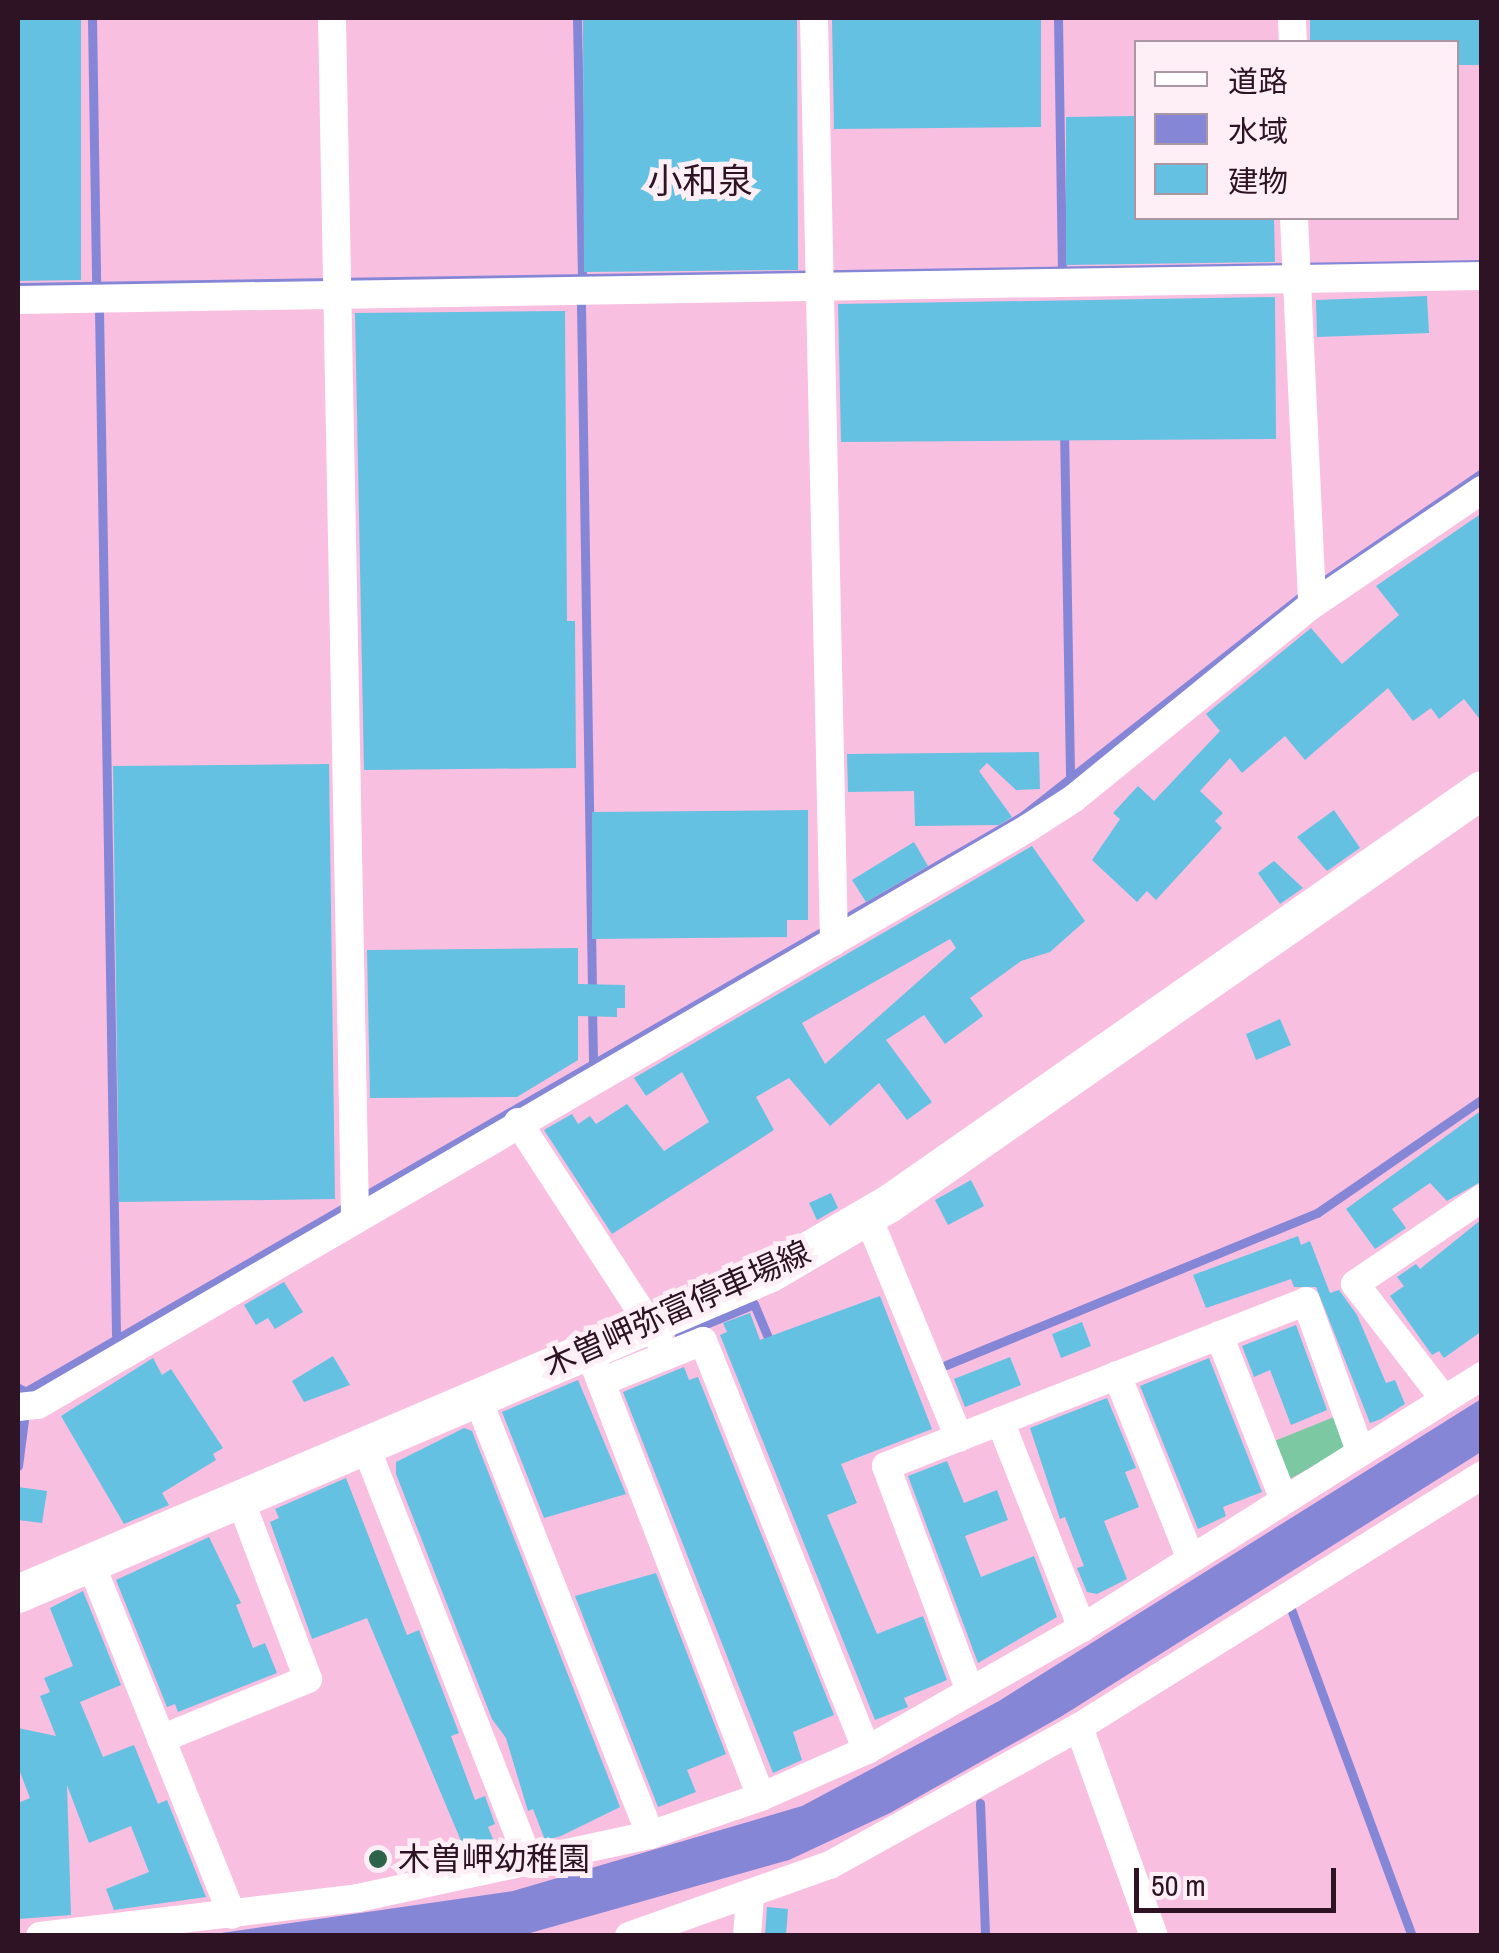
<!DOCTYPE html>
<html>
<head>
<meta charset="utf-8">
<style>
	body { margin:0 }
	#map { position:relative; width:1499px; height:1953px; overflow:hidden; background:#f8bfe1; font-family:"Archivo Narrow","Noto Sans JP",sans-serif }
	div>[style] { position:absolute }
	.green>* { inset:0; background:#7bc8a3 }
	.water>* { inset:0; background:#8686d7 }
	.stream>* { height:9px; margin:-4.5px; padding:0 4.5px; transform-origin:4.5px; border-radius:4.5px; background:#8686d7 }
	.building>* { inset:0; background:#64c1e1 }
	.minor>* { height:28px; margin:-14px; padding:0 14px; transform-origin:14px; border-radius:14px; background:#fff }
	.secondary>* { height:38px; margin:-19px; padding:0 19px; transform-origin:19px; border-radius:19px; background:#fff }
	.dots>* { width:28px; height:28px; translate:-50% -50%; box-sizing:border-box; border:5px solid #feeff7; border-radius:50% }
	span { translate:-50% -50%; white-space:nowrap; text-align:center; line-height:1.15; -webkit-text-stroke:10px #feeff7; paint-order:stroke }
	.street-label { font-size:32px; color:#2d1324 }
	.poi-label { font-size:32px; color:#2d1324 }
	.left { translate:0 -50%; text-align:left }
	.neighbourhood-label { font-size:35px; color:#2d1324 }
	.frame { position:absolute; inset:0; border:20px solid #2d1324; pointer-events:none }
	.legend { position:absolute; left:1134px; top:40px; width:325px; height:180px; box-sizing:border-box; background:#feeff7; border:2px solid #aa97a3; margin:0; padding:12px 18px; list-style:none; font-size:30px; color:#2d1324 }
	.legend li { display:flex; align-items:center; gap:20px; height:50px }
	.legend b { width:50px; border:2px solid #aa97a3 }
	.scale { position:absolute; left:1134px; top:1868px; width:202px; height:45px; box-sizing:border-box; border:5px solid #2d1324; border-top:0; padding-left:12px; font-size:30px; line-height:35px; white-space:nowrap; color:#2d1324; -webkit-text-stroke:8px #feeff7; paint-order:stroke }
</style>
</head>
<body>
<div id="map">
	<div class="green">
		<i style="clip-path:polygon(1339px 1415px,1346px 1448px,1288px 1480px,1272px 1442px)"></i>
	</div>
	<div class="water">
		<i style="clip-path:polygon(1482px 260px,1481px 267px,18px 288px,18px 283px)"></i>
		<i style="clip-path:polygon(1481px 469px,1481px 477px,1071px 788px,26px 1397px,18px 1392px,18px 1383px,26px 1387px,1020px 813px,1298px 594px)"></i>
		<i style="clip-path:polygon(1481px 1399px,1481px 1452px,1062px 1716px,890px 1813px,789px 1860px,523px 1935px,207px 1935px,513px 1891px,802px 1806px,999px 1701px)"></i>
	</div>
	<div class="stream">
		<i style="left:92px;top:18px;width:263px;rotate:89.1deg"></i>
		<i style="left:577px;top:18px;width:256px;rotate:88.9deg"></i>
		<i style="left:1058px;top:18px;width:249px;rotate:89.1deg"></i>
		<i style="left:581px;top:305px;width:687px;rotate:89.08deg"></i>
		<i style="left:99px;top:309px;width:1026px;rotate:89.05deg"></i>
		<i style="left:1064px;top:429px;width:349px;rotate:89deg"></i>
		<i style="left:592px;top:1007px;width:53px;rotate:88.9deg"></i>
		<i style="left:679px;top:1335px;width:81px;rotate:-22.5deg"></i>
		<i style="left:754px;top:1304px;width:47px;rotate:67.3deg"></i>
		<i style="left:946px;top:1365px;width:401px;rotate:-22.3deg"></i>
		<i style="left:1317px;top:1213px;width:201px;rotate:-34.6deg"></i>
		<i style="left:18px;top:1466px;width:46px;rotate:-82.6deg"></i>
		<i style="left:1291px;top:1609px;width:349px;rotate:69.7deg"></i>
		<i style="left:980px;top:1803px;width:133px;rotate:87.8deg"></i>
	</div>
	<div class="building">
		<i style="clip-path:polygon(18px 18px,81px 18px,81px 280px,18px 281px)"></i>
		<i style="clip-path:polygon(583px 18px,797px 18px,798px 270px,584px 272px)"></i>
		<i style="clip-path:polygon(832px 18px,1041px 18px,1041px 127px,834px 129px)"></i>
		<i style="clip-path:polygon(1482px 18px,1482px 65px,1456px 65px,1456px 42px,1310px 42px,1310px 19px)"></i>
		<i style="clip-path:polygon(1136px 116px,1136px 218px,1274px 218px,1275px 262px,1066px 265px,1066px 117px)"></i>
		<i style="clip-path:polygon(1427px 296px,1429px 333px,1317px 337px,1316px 300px)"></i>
		<i style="clip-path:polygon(1275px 297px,1276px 439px,841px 442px,838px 304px)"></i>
		<i style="clip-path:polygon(565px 311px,567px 621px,575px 621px,576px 768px,364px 770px,355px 313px)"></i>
		<i style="clip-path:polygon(1482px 513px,1482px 722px,1464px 699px,1439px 719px,1431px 708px,1413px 721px,1388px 688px,1305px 760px,1285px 736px,1242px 773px,1230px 758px,1200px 791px,1223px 813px,1215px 821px,1222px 828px,1156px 900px,1147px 891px,1137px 902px,1092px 860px,1120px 819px,1113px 813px,1138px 786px,1154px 801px,1220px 731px,1206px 714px,1311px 628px,1342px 664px,1399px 615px,1376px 586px)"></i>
		<i style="clip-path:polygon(1039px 752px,1040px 789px,1016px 790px,987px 763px,979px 771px,1012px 817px,999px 825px,915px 826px,914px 791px,848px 792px,847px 754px)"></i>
		<i style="clip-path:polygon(329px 764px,335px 1199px,119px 1202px,113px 766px)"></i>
		<i style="clip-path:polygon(808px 810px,808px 920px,787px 920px,787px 937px,592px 939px,592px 812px)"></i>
		<i style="clip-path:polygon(1334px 810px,1360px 848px,1327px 871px,1297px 837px)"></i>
		<i style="clip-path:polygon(914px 842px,928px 866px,866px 902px,852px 880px)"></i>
		<i style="clip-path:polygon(evenodd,1032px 846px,1085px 921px,1050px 952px,1021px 961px,970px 998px,983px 1016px,945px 1044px,924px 1015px,886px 1040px,932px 1102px,907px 1120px,879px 1083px,830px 1126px,789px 1078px,756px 1097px,774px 1130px,612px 1234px,544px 1130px,572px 1114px,578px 1124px,590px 1116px,596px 1124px,627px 1104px,664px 1151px,709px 1122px,682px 1072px,646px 1096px,634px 1078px,1032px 846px,950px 939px,956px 948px,825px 1064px,802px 1023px,950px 939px)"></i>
		<i style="clip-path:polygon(1274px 861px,1303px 888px,1280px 904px,1258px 873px)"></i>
		<i style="clip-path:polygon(578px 948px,578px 984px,625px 985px,625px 1008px,617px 1008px,617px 1017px,578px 1016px,578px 1060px,517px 1097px,370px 1098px,367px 950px)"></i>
		<i style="clip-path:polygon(1280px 1019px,1291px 1045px,1256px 1060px,1246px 1034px)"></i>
		<i style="clip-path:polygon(1482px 1110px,1482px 1181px,1447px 1201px,1430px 1183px,1392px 1209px,1406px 1228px,1375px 1249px,1346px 1209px)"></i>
		<i style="clip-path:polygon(971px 1180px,984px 1206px,948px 1225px,935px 1200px)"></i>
		<i style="clip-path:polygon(831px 1193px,838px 1208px,817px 1220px,809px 1203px)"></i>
		<i style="clip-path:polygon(1482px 1219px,1482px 1331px,1444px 1358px,1439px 1351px,1432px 1355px,1390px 1296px,1404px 1286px,1397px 1277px,1416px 1264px,1420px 1269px)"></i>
		<i style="clip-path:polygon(1298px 1236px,1301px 1245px,1310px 1241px,1330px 1293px,1339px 1290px,1357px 1315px,1386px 1383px,1395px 1380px,1405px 1404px,1381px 1419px,1370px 1423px,1316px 1287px,1294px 1287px,1291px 1279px,1206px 1308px,1193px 1275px)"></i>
		<i style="clip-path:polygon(284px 1282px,303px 1312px,275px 1329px,268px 1318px,256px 1325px,244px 1305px)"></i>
		<i style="clip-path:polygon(880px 1296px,932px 1429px,841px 1464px,857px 1503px,827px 1515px,877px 1634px,923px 1616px,947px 1680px,904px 1698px,908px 1707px,875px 1720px,720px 1335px,727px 1332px,723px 1323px,750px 1313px,760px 1340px)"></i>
		<i style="clip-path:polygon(1082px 1322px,1091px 1346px,1061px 1358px,1052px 1334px)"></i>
		<i style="clip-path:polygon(1296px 1325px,1327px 1410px,1291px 1425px,1270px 1370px,1254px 1377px,1242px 1346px)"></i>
		<i style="clip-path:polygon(333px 1356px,350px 1385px,304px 1402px,292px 1381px)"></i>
		<i style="clip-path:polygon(1010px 1357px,1021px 1385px,965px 1407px,954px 1379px)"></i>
		<i style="clip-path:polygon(153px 1358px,162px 1375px,171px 1369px,223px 1448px,213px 1454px,216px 1460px,162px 1493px,169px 1505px,124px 1524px,61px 1416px)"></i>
		<i style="clip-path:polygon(1209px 1358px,1262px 1492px,1223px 1507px,1226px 1516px,1198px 1529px,1140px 1386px)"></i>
		<i style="clip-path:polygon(684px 1367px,689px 1380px,698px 1377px,834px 1715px,793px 1732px,802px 1760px,773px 1773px,623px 1392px)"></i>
		<i style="clip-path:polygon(578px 1380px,626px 1494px,544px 1518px,502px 1412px)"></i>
		<i style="clip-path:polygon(1107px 1398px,1136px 1468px,1125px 1472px,1139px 1507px,1104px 1521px,1127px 1579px,1097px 1594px,1087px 1592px,1077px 1568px,1084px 1566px,1065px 1517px,1060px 1519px,1030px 1428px)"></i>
		<i style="clip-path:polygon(464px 1428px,472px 1431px,620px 1807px,561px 1836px,545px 1840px,533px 1809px,528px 1811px,506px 1738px,492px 1719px,396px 1474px,396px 1462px)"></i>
		<i style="clip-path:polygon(947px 1461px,964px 1503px,997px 1490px,1008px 1520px,965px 1536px,981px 1577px,1034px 1556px,1057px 1617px,978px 1663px,908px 1476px)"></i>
		<i style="clip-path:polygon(346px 1478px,407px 1635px,419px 1630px,459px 1733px,451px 1736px,475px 1800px,485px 1796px,495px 1824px,488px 1827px,495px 1844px,467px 1855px,367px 1618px,312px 1639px,270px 1522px,279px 1518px,275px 1509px)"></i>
		<i style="clip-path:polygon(18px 1487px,47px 1491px,42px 1523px,18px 1520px)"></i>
		<i style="clip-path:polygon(209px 1537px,241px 1603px,236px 1605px,253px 1648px,265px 1643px,277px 1673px,178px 1712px,175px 1704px,167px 1707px,116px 1580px)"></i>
		<i style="clip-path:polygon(656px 1573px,726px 1754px,687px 1770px,696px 1792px,658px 1807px,575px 1596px)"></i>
		<i style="clip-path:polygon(83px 1591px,121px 1685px,80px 1702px,103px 1757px,134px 1745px,158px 1804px,167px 1800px,206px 1897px,114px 1910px,106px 1889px,149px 1872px,131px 1826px,89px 1843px,67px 1785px,71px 1915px,18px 1919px,18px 1803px,30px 1798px,18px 1767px,18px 1728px,56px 1736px,40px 1696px,50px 1692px,44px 1678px,73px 1666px,50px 1608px)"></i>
		<i style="clip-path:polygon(767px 1907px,788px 1909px,786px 1936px,765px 1936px)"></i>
	</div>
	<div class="minor">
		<i style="left:332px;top:18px;width:1200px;rotate:88.9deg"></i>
		<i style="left:814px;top:18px;width:924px;rotate:88.76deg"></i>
		<i style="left:1292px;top:18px;width:24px;rotate:88deg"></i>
		<i style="left:1294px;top:218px;width:387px;rotate:87.3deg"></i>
		<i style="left:18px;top:300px;width:1464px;rotate:-0.94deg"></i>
		<i style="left:518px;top:1122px;width:259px;rotate:57deg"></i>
		<i style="left:868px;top:1217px;width:239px;rotate:67.6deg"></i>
		<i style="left:1219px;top:1335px;width:177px;rotate:68.5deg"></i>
		<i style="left:594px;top:1364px;width:464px;rotate:68.9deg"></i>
		<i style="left:1117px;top:1375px;width:198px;rotate:68.1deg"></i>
		<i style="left:601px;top:1382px;width:110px;rotate:-21.9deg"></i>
		<i style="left:703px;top:1341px;width:441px;rotate:68.2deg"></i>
		<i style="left:477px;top:1397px;width:471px;rotate:68.4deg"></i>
		<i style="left:1444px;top:1399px;width:145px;rotate:-127.7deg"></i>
		<i style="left:1355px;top:1284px;width:153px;rotate:-34.1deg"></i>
		<i style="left:18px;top:1407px;width:20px;rotate:-6deg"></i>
		<i style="left:38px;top:1405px;width:1146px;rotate:-30.23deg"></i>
		<i style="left:1028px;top:828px;width:54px;rotate:-32.8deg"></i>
		<i style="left:1073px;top:799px;width:308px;rotate:-39.1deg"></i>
		<i style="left:1312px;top:605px;width:205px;rotate:-34.1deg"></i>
		<i style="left:1000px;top:1421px;width:223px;rotate:68.4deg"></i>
		<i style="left:365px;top:1445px;width:450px;rotate:68.5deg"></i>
		<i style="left:91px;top:1564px;width:378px;rotate:68.1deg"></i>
		<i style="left:970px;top:1691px;width:240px;rotate:-110.5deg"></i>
		<i style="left:886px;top:1466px;width:451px;rotate:-21.4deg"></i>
		<i style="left:1306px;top:1301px;width:159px;rotate:70.2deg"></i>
		<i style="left:1079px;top:1727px;width:222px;rotate:70.3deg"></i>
		<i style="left:161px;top:1739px;width:159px;rotate:-22.2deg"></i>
		<i style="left:308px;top:1679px;width:189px;rotate:-110.7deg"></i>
		<i style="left:40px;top:1936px;width:320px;rotate:-6.8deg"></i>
		<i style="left:358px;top:1898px;width:299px;rotate:-12.2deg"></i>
		<i style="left:650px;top:1835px;width:117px;rotate:-18.9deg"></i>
		<i style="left:761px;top:1797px;width:116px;rotate:-23.9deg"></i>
		<i style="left:867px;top:1750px;width:247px;rotate:-29.6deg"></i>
		<i style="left:1082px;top:1628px;width:473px;rotate:-32.2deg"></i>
		<i style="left:629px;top:1936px;width:213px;rotate:-19.5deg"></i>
		<i style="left:830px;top:1865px;width:285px;rotate:-29deg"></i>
		<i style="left:1079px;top:1727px;width:475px;rotate:-32deg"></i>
		<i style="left:747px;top:1936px;width:40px;rotate:-85.7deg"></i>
	</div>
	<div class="secondary">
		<i style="left:18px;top:1594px;width:816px;rotate:-23.08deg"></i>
		<i style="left:769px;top:1274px;width:139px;rotate:-30.3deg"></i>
		<i style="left:889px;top:1204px;width:723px;rotate:-34.92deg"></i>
	</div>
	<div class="dots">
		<i style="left:378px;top:1859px;background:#2c634a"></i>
	</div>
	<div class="street-label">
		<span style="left:677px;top:1309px;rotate:-24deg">木曽岬弥富停車場線</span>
	</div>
	<div class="poi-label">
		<span class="left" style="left:398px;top:1859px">木曽岬幼稚園</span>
	</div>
	<div class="neighbourhood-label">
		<span style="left:700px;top:181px">小和泉</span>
	</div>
	<div class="frame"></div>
	<ul class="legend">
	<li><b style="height:12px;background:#fff"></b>道路</li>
	<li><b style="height:28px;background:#8686d7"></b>水域</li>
	<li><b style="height:28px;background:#64c1e1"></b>建物</li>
	</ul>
	<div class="scale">50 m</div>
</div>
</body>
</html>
